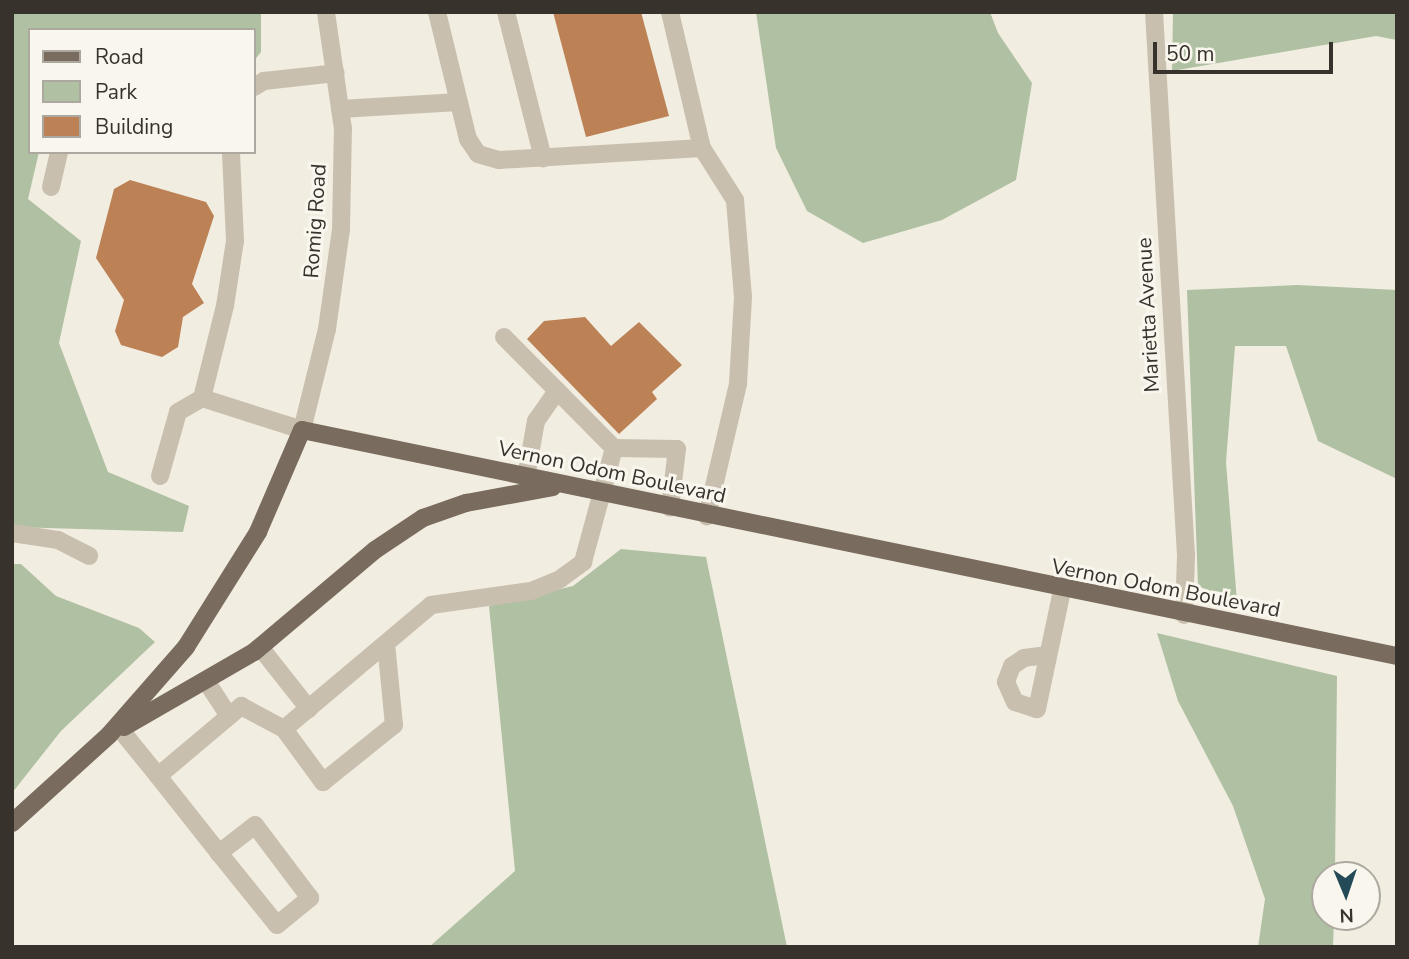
<!DOCTYPE html>
<html>
<head>
<meta charset="utf-8">
<style>
	body { margin:0 }
	#map { position:relative; width:1409px; height:959px; overflow:hidden; background:#f2ede1; font-family:"Nunito Sans",sans-serif }
	div>[style] { position:absolute }
	.green>* { inset:0; background:#b0c0a2 }
	.building>* { inset:0; background:#bc8155 }
	.minor>* { height:18px; margin:-9px; padding:0 9px; transform-origin:9px; border-radius:9px; background:#c9bfae }
	.major>* { height:18px; margin:-9px; padding:0 9px; transform-origin:9px; border-radius:9px; background:#796c5e }
	span { translate:-50% -50%; white-space:nowrap; text-align:center; line-height:1.15; -webkit-text-stroke:6px #f9f6ee; paint-order:stroke }
	.street-label { font-size:21px; color:#38322c }
	.frame { position:absolute; inset:0; border:14px solid #38322c; pointer-events:none }
	.legend { position:absolute; left:28px; top:28px; width:228px; height:126px; box-sizing:border-box; background:#f9f6ee; border:2px solid #aca8a0; margin:0; padding:9px 12px; list-style:none; font-size:21px; color:#38322c }
	.legend li { display:flex; align-items:center; gap:14px; height:35px }
	.legend b { width:35px; border:2px solid #aca8a0 }
	.north { position:absolute; left:1311px; top:861px; width:70px; height:70px; box-sizing:border-box; background:#f9f6ee; border:2px solid #aca8a0; border-radius:50%; rotate:178deg; font-size:19px; font-weight:700; line-height:28px; text-align:center; color:#38322c }
	.north::after { content:''; display:block; margin:auto; width:24px; height:32px; background:#244a57; clip-path:polygon(50% 0,100% 100%,50% 72%,0 100%) }
	.scale { position:absolute; left:1153px; top:42px; width:180px; height:32px; box-sizing:border-box; border:4px solid #38322c; border-top:0; padding-left:9px; font-size:21px; line-height:24px; white-space:nowrap; color:#38322c; -webkit-text-stroke:5px #f9f6ee; paint-order:stroke }
</style>
</head>
<body>
<div id="map">
	<div class="green">
		<i style="clip-path:polygon(12px 12px,261px 12px,261px 52px,254px 61px,254px 30px,30px 30px,30px 152px,39px 152px,28px 199px,81px 241px,59px 343px,108px 472px,189px 506px,183px 532px,12px 527px)"></i>
		<i style="clip-path:polygon(756px 12px,990px 12px,998px 33px,1032px 83px,1016px 180px,942px 220px,863px 243px,807px 211px,776px 148px)"></i>
		<i style="clip-path:polygon(1173px 12px,1397px 12px,1397px 40px,1376px 36px,1172px 71px)"></i>
		<i style="clip-path:polygon(1297px 285px,1397px 290px,1397px 479px,1318px 441px,1286px 346px,1235px 346px,1226px 462px,1237px 602px,1198px 586px,1187px 290px)"></i>
		<i style="clip-path:polygon(621px 549px,706px 557px,787px 947px,429px 947px,515px 871px,489px 606px,573px 586px)"></i>
		<i style="clip-path:polygon(12px 564px,21px 564px,56px 596px,139px 628px,155px 642px,61px 731px,12px 793px)"></i>
		<i style="clip-path:polygon(1157px 633px,1337px 676px,1335px 875px,1325px 875px,1325px 917px,1334px 917px,1333px 947px,1258px 947px,1265px 899px,1233px 806px,1178px 701px)"></i>
	</div>
	<div class="building">
		<i style="clip-path:polygon(553px 12px,641px 12px,669px 116px,586px 137px)"></i>
		<i style="clip-path:polygon(130px 180px,206px 202px,214px 216px,192px 284px,204px 303px,183px 317px,178px 347px,162px 357px,121px 345px,115px 331px,124px 300px,96px 258px,114px 189px)"></i>
		<i style="clip-path:polygon(585px 317px,611px 346px,639px 322px,682px 365px,652px 392px,657px 399px,619px 434px,527px 339px,544px 321px)"></i>
	</div>
	<div class="minor">
		<i style="left:437px;top:12px;width:131px;rotate:76.3deg"></i>
		<i style="left:468px;top:139px;width:18px;rotate:56deg"></i>
		<i style="left:478px;top:154px;width:22px;rotate:16deg"></i>
		<i style="left:499px;top:160px;width:203px;rotate:-3.4deg"></i>
		<i style="left:702px;top:148px;width:62px;rotate:57.6deg"></i>
		<i style="left:735px;top:200px;width:97px;rotate:85.3deg"></i>
		<i style="left:743px;top:297px;width:87px;rotate:93.3deg"></i>
		<i style="left:738px;top:384px;width:136px;rotate:103.2deg"></i>
		<i style="left:506px;top:12px;width:151px;rotate:75.8deg"></i>
		<i style="left:670px;top:12px;width:140px;rotate:76.8deg"></i>
		<i style="left:1154px;top:12px;width:545px;rotate:86.63deg"></i>
		<i style="left:1186px;top:556px;width:59px;rotate:91.9deg"></i>
		<i style="left:254px;top:87px;width:12px;rotate:-31deg"></i>
		<i style="left:264px;top:81px;width:72px;rotate:-6.3deg"></i>
		<i style="left:340px;top:109px;width:119px;rotate:-3.4deg"></i>
		<i style="left:51px;top:187px;width:36px;rotate:-77deg"></i>
		<i style="left:504px;top:337px;width:156px;rotate:45.3deg"></i>
		<i style="left:614px;top:448px;width:63px;rotate:0.9deg"></i>
		<i style="left:677px;top:449px;width:59px;rotate:96.8deg"></i>
		<i style="left:202px;top:398px;width:95px;rotate:-76deg"></i>
		<i style="left:225px;top:306px;width:66px;rotate:-81.3deg"></i>
		<i style="left:235px;top:241px;width:89px;rotate:-92.6deg"></i>
		<i style="left:160px;top:476px;width:66px;rotate:-74.3deg"></i>
		<i style="left:178px;top:412px;width:28px;rotate:-30deg"></i>
		<i style="left:202px;top:398px;width:105px;rotate:17.7deg"></i>
		<i style="left:302px;top:430px;width:104px;rotate:-76.1deg"></i>
		<i style="left:327px;top:329px;width:101px;rotate:-82deg"></i>
		<i style="left:341px;top:229px;width:100px;rotate:-88.9deg"></i>
		<i style="left:343px;top:129px;width:118px;rotate:-98.3deg"></i>
		<i style="left:526px;top:477px;width:57px;rotate:-79.9deg"></i>
		<i style="left:536px;top:421px;width:37px;rotate:-55deg"></i>
		<i style="left:12px;top:533px;width:47px;rotate:8.7deg"></i>
		<i style="left:58px;top:540px;width:35px;rotate:27deg"></i>
		<i style="left:260px;top:647px;width:79px;rotate:51.7deg"></i>
		<i style="left:1048px;top:655px;width:24px;rotate:173deg"></i>
		<i style="left:1024px;top:658px;width:14px;rotate:146deg"></i>
		<i style="left:1012px;top:666px;width:17px;rotate:111deg"></i>
		<i style="left:1006px;top:682px;width:22px;rotate:66deg"></i>
		<i style="left:1015px;top:702px;width:23px;rotate:18deg"></i>
		<i style="left:1037px;top:709px;width:122px;rotate:-78.1deg"></i>
		<i style="left:206px;top:681px;width:42px;rotate:56.7deg"></i>
		<i style="left:120px;top:729px;width:60px;rotate:51deg"></i>
		<i style="left:158px;top:776px;width:109px;rotate:-40.1deg"></i>
		<i style="left:241px;top:706px;width:49px;rotate:28.1deg"></i>
		<i style="left:284px;top:729px;width:66px;rotate:53.7deg"></i>
		<i style="left:323px;top:782px;width:91px;rotate:-38.8deg"></i>
		<i style="left:394px;top:725px;width:81px;rotate:-95.6deg"></i>
		<i style="left:284px;top:729px;width:192px;rotate:-40.1deg"></i>
		<i style="left:431px;top:605px;width:101px;rotate:-8deg"></i>
		<i style="left:531px;top:591px;width:31px;rotate:-22deg"></i>
		<i style="left:560px;top:579px;width:29px;rotate:-36deg"></i>
		<i style="left:583px;top:562px;width:118px;rotate:-74.8deg"></i>
		<i style="left:158px;top:776px;width:98px;rotate:51.6deg"></i>
		<i style="left:219px;top:853px;width:92px;rotate:51.1deg"></i>
		<i style="left:277px;top:925px;width:43px;rotate:-39.3deg"></i>
		<i style="left:310px;top:898px;width:91px;rotate:-127deg"></i>
		<i style="left:255px;top:825px;width:46px;rotate:142.1deg"></i>
	</div>
	<div class="major">
		<i style="left:124px;top:727px;width:150px;rotate:-30deg"></i>
		<i style="left:254px;top:652px;width:158px;rotate:-40.1deg"></i>
		<i style="left:375px;top:550px;width:58px;rotate:-33.7deg"></i>
		<i style="left:423px;top:518px;width:46px;rotate:-19.2deg"></i>
		<i style="left:466px;top:503px;width:88px;rotate:-10.4deg"></i>
		<i style="left:12px;top:823px;width:131px;rotate:-42.2deg"></i>
		<i style="left:109px;top:735px;width:117px;rotate:-48.8deg"></i>
		<i style="left:186px;top:647px;width:136px;rotate:-57.9deg"></i>
		<i style="left:258px;top:532px;width:111px;rotate:-66.7deg"></i>
		<i style="left:302px;top:430px;width:1118px;rotate:11.66deg"></i>
	</div>
	<div class="street-label">
		<span style="left:315px;top:221px;rotate:-86deg">Romig Road</span>
		<span style="left:1148px;top:315px;rotate:-93deg">Marietta Avenue</span>
		<span style="left:612px;top:472px;rotate:12deg">Vernon Odom Boulevard</span>
		<span style="left:1166px;top:588px;rotate:11deg">Vernon Odom Boulevard</span>
	</div>
	<div class="frame"></div>
	<ul class="legend">
	<li><b style="height:9px;background:#796c5e"></b>Road</li>
	<li><b style="height:19px;background:#b0c0a2"></b>Park</li>
	<li><b style="height:19px;background:#bc8155"></b>Building</li>
	</ul>
	<div class="north">N</div>
	<div class="scale">50 m</div>
</div>
</body>
</html>
